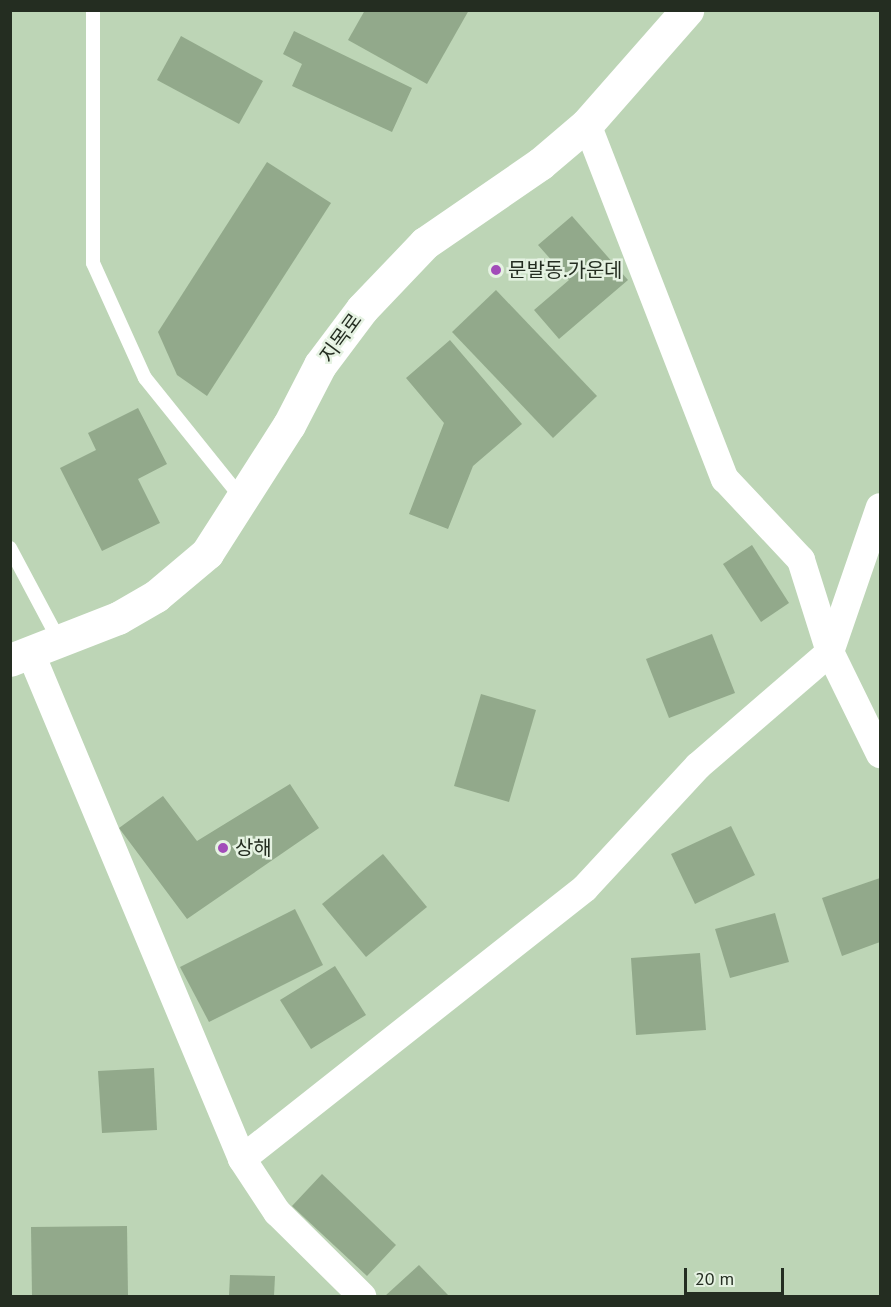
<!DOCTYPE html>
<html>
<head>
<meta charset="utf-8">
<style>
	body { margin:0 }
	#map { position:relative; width:891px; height:1307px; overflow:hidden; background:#bdd5b6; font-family:"PT Sans","Noto Sans KR",sans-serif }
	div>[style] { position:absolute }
	.building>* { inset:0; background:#92a98b }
	.service>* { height:14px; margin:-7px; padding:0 7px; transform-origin:7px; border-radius:7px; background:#fff }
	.minor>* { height:28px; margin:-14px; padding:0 14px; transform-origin:14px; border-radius:14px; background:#fff }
	.tertiary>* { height:33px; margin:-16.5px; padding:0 16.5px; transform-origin:16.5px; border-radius:16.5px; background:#fff }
	.dots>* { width:16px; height:16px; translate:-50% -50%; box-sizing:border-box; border:3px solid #e5f2e2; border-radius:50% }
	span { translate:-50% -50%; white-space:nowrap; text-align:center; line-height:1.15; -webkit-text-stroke:5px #e5f2e2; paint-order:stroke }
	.poi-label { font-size:20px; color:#242d21 }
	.left { translate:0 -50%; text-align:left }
	.street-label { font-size:20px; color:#242d21 }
	.frame { position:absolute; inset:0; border:12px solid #242d21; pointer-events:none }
	.scale { position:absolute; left:684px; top:1268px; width:100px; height:27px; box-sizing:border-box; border:3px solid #242d21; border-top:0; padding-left:8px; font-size:18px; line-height:21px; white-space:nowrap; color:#242d21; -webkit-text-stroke:4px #e5f2e2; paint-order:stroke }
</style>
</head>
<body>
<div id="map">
	<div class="building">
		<i style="clip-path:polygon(365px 10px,469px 10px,427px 84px,348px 40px)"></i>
		<i style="clip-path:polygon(294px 31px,412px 88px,392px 132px,292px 86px,302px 64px,283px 54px)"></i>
		<i style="clip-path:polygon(181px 36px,263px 81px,239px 124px,157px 80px)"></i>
		<i style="clip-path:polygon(267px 162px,331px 203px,207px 396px,177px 375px,158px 332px)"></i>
		<i style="clip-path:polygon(572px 216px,628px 280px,559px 339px,534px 310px,569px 280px,538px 245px)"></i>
		<i style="clip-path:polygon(496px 290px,597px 396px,553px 438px,452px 332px)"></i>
		<i style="clip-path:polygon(450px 340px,522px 424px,473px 466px,448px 529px,409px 514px,444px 423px,406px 378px)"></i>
		<i style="clip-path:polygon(138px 408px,167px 464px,138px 479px,160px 523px,102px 551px,60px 468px,96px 450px,88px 433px)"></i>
		<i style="clip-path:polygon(752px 545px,789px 603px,761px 622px,723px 564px)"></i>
		<i style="clip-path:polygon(712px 634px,735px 693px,669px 718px,646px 659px)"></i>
		<i style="clip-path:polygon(481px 694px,536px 710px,509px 802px,454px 786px)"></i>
		<i style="clip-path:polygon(290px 784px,319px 828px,187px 919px,119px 828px,163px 796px,197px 841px)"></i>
		<i style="clip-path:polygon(731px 826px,755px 875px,695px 904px,671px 854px)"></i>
		<i style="clip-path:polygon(383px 854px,427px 907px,366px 957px,322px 904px)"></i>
		<i style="clip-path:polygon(880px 878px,880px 942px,842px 956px,822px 898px)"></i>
		<i style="clip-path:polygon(295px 909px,323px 965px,209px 1022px,180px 967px)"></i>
		<i style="clip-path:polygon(775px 913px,789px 962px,730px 978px,715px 929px)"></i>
		<i style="clip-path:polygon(700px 953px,706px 1030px,636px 1035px,631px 958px)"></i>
		<i style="clip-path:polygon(335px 966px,366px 1015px,311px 1049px,280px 1000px)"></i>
		<i style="clip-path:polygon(154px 1068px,157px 1130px,102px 1133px,98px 1071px)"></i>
		<i style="clip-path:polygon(322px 1174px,396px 1245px,367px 1276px,292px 1206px)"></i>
		<i style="clip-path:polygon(127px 1226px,128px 1296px,32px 1296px,31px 1227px)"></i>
		<i style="clip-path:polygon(419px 1265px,449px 1296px,385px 1296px)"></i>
		<i style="clip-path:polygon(230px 1275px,275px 1276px,274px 1296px,229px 1296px)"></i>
	</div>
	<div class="service">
		<i style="left:93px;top:10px;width:253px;rotate:90deg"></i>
		<i style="left:93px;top:263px;width:126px;rotate:65.7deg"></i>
		<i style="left:145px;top:378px;width:156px;rotate:51.2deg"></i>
		<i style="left:10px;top:548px;width:106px;rotate:62deg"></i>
	</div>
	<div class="minor">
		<i style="left:587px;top:124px;width:381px;rotate:68.8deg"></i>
		<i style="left:725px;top:479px;width:111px;rotate:46.8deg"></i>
		<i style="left:801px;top:560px;width:96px;rotate:72.5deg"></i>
		<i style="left:830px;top:652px;width:114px;rotate:63.9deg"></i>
		<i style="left:31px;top:654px;width:547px;rotate:67.32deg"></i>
		<i style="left:242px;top:1159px;width:64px;rotate:56.6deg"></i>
		<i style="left:277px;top:1212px;width:120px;rotate:44.7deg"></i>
		<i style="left:242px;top:1159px;width:437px;rotate:-38.3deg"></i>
		<i style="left:585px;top:888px;width:166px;rotate:-47.2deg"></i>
		<i style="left:698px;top:766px;width:174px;rotate:-40.8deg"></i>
		<i style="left:830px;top:652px;width:153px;rotate:-71deg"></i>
	</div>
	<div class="tertiary">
		<i style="left:10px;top:660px;width:116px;rotate:-21.3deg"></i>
		<i style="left:118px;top:618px;width:44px;rotate:-30.1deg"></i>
		<i style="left:156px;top:596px;width:67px;rotate:-40.1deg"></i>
		<i style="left:207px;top:553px;width:152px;rotate:-57.4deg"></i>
		<i style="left:289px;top:425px;width:68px;rotate:-62.7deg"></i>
		<i style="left:320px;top:365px;width:70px;rotate:-53.1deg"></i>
		<i style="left:362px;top:309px;width:91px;rotate:-46.3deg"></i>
		<i style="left:425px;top:243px;width:140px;rotate:-34.5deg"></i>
		<i style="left:540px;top:164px;width:62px;rotate:-40.4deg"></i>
		<i style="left:587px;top:124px;width:152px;rotate:-48.7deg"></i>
	</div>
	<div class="dots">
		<i style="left:496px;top:270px;background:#a24cb9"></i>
		<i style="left:223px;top:848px;background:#a24cb9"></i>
	</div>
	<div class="poi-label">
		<span class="left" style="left:508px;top:270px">문발동.가운데</span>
		<span class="left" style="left:235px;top:848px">상해</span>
	</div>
	<div class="street-label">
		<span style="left:341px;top:338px;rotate:-54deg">지목로</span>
	</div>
	<div class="frame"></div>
	<div class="scale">20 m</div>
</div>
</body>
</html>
